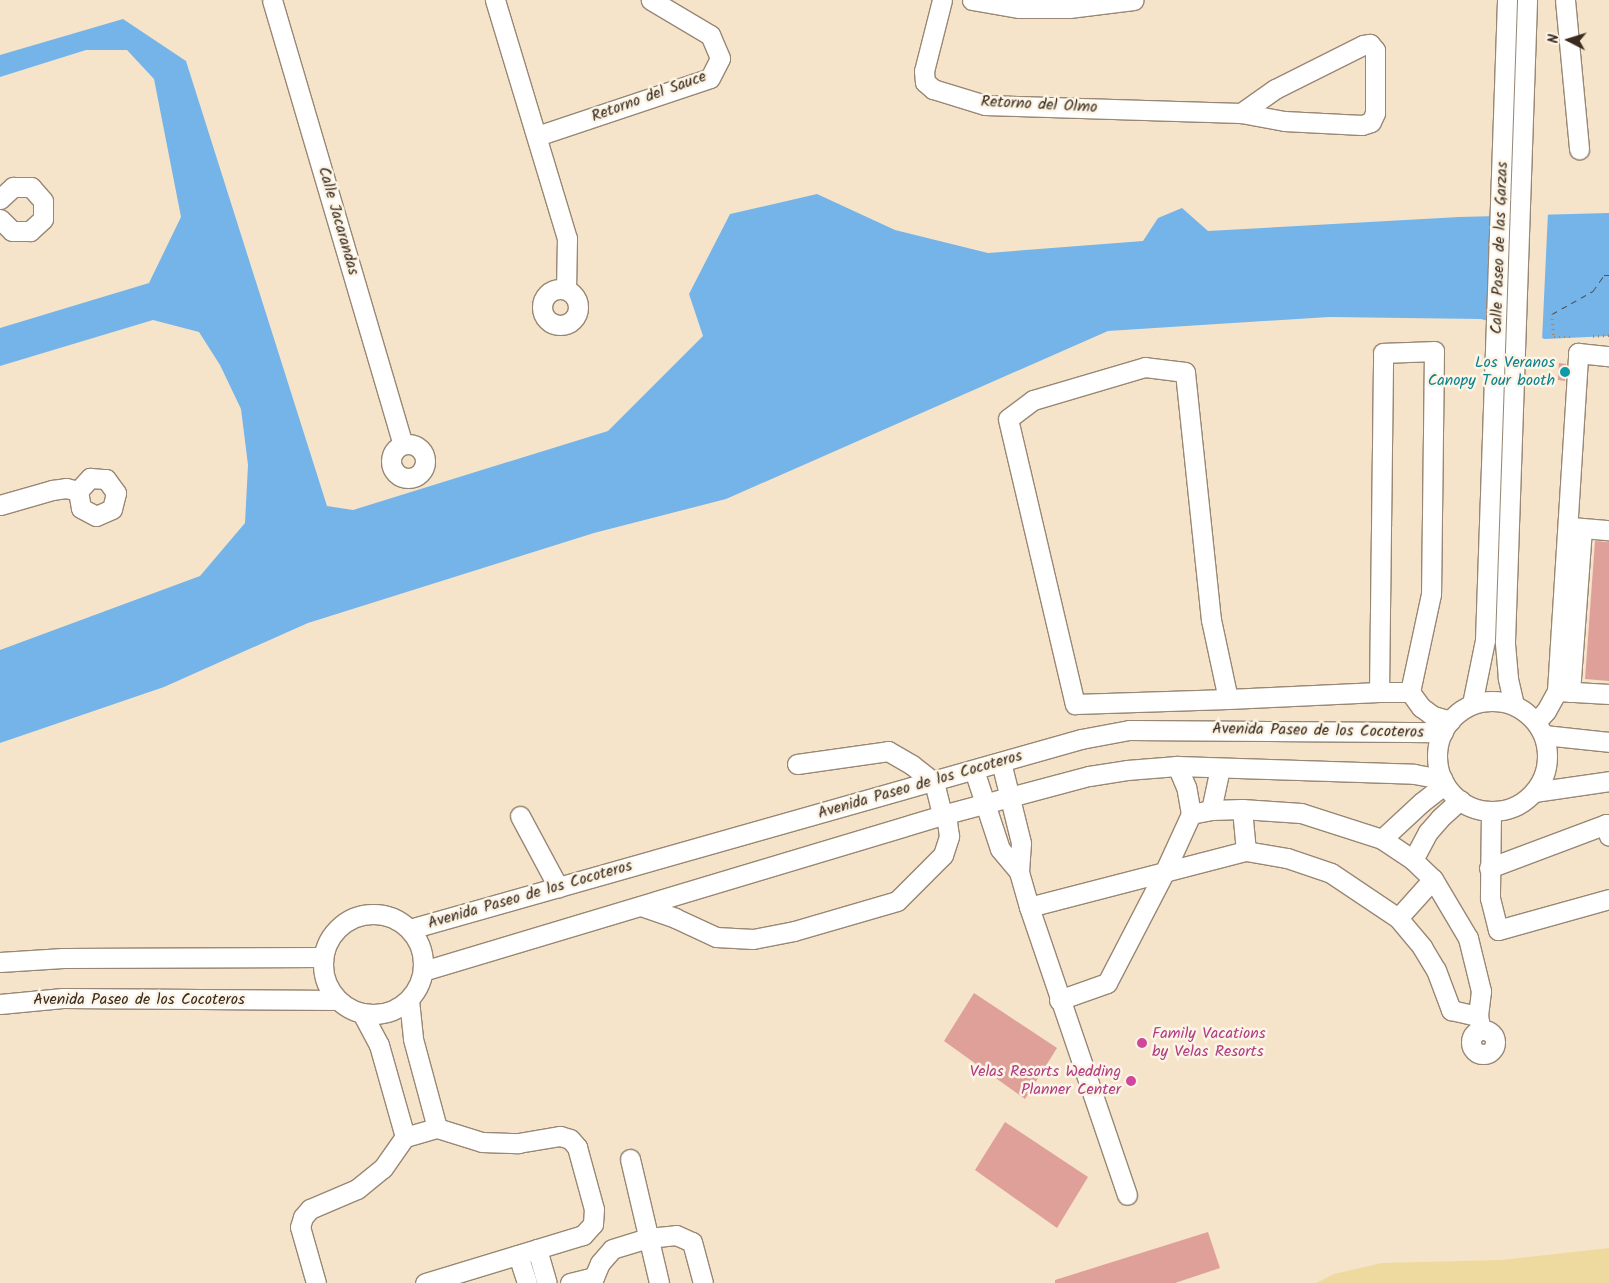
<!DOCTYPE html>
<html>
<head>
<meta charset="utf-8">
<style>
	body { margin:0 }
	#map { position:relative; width:1609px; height:1283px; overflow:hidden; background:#f6e4ca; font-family:Kalam,sans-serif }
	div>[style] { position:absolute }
	.sand>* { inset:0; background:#eeda9e }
	.water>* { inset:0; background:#75b4e9 }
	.pier>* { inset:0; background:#f6e4ca }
	.ferry>* { height:1px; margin-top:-0.5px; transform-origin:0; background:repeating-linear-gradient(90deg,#4c535b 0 6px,transparent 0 11px) }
	.building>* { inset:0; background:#dea099 }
	.path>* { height:2.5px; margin-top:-1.25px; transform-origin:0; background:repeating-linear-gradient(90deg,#988774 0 1px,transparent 0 5px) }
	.roads { filter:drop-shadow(1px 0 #988774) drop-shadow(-1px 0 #988774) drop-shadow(0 1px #988774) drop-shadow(0 -1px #988774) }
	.minor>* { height:19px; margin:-9.5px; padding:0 9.5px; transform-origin:9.5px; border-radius:9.5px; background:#fff }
	.minor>.ring { margin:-9.5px; padding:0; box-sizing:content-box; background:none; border:19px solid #fff; border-radius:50% }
	.dots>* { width:14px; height:14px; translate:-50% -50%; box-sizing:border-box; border:2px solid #fcf5e5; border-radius:50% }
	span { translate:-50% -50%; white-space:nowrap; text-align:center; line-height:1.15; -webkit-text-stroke:5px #fcf5e5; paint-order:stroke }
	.street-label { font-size:16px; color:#3b2a1e }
	.culture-label { font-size:16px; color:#0d838f }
	.right { translate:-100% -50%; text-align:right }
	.hotel-label { font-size:16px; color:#b23c85 }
	.left { translate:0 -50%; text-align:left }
	.north { position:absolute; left:1544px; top:15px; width:50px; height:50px; -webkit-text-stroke:4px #fcf5e5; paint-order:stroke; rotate:275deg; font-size:14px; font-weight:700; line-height:20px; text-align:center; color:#3b2a1e }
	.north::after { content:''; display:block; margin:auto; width:18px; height:22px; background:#3b2a1e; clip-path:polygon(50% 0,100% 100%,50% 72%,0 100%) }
</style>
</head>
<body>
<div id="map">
	<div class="sand">
		<i style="clip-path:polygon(1609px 1248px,1609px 1283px,1316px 1283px,1334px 1274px,1382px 1263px,1501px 1260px)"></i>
	</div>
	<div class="water">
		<i style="clip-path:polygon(123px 19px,186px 61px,327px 506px,353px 510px,608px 431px,703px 336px,689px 294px,730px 214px,817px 194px,895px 230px,988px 253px,1143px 241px,1158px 218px,1182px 208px,1208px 231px,1459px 217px,1609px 213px,1609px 336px,1545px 339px,1481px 319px,1329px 317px,1108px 331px,726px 499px,594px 533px,308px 623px,164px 687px,0 743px,0 650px,200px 576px,245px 523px,248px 465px,241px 409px,220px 365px,199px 332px,153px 320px,0 366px,0 328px,149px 283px,181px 217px,154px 79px,127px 50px,86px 50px,0 77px,0 55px)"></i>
	</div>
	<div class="pier">
		<i style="clip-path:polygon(1548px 212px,1542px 341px,1493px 325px,1499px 214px)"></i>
	</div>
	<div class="ferry">
		<i style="left:1552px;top:314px;width:47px;rotate:-29.3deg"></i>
		<i style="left:1593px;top:291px;width:19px;rotate:-55deg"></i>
		<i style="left:1604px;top:275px;width:5px"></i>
	</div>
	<div class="building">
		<i style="clip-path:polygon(1559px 363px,1566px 364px,1565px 381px,1558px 380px)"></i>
		<i style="clip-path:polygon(1595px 541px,1609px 542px,1609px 681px,1585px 679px)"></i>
		<i style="clip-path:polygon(974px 993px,1057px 1048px,1025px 1099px,944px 1041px)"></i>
		<i style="clip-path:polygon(1005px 1122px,1088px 1177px,1057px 1228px,975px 1170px)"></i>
		<i style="clip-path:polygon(1208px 1232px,1220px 1268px,1175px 1283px,1055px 1283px,1055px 1280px)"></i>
	</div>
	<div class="path">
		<i style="left:1552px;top:314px;width:23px;rotate:85deg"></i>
		<i style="left:1554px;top:337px;width:19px"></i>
		<i style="left:1593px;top:336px;width:16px;rotate:-4deg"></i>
	</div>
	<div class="roads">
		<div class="minor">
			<i style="left:272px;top:0;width:462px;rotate:73.6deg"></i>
			<i style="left:495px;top:0;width:249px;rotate:73.2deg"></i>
			<i style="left:567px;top:238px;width:51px;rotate:91.1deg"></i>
			<i style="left:942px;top:0;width:73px;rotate:104.2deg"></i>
			<i style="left:924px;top:71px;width:11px;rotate:85deg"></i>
			<i style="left:925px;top:82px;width:11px;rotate:41deg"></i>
			<i style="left:933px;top:89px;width:54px;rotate:17.1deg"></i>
			<i style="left:985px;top:105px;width:256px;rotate:1.8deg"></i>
			<i style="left:1241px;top:113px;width:44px;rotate:10.5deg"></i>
			<i style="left:1284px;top:121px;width:78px;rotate:2.9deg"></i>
			<i style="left:1362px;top:125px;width:9px;rotate:-18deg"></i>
			<i style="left:1371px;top:122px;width:10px;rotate:-66deg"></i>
			<i style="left:1375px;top:113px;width:63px;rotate:-90deg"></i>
			<i style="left:1375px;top:50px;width:8px;rotate:-130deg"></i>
			<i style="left:1370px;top:44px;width:7px;rotate:172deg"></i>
			<i style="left:1363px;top:45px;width:98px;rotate:153.4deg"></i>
			<i style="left:1275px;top:89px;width:42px;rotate:144.8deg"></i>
			<i style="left:972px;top:0;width:48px;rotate:9.7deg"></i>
			<i style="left:1019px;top:8px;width:50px"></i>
			<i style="left:1069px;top:8px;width:65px;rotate:-7deg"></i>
			<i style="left:1565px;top:0;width:150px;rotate:84.6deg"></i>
			<i style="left:537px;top:136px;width:182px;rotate:-18.5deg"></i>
			<i style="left:710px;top:78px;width:22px;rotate:-63deg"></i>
			<i style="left:720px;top:58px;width:25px;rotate:-113deg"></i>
			<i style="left:710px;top:35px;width:69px;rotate:-149.3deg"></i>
			<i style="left:0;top:199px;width:18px;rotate:-43deg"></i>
			<i style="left:13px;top:187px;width:18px"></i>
			<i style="left:31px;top:187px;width:18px;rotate:49deg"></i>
			<i style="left:43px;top:201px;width:18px;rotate:90deg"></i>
			<i style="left:43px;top:219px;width:18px;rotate:137deg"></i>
			<i style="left:30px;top:231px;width:18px;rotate:180deg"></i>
			<i style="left:12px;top:231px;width:17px;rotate:-135deg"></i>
			<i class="ring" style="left:542px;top:289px;width:17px;height:17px"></i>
			<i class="ring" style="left:391px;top:444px;width:15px;height:15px"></i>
			<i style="left:90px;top:478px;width:16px;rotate:4deg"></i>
			<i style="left:106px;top:479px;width:17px;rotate:54deg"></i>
			<i style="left:116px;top:493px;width:16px;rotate:104deg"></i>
			<i style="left:112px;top:509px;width:17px;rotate:156deg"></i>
			<i style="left:96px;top:516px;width:17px;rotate:-152deg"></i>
			<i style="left:81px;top:508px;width:17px;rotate:-100deg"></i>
			<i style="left:78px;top:491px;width:18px;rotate:-47deg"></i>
			<i style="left:0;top:505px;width:54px;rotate:-16.1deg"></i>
			<i style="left:52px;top:490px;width:14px;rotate:-8deg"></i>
			<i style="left:66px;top:488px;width:12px;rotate:14deg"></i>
			<i style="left:1571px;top:527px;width:38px;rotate:5deg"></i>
			<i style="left:1557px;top:691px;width:339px;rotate:-86.4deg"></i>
			<i style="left:1578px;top:353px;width:31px;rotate:6deg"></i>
			<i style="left:1379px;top:692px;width:339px;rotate:-89.3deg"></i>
			<i style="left:1383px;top:353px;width:51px;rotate:-2.2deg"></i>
			<i style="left:1434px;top:351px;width:243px;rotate:90.7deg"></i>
			<i style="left:1431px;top:594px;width:100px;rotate:102.1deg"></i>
			<i style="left:1570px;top:692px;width:164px;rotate:-85.8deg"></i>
			<i style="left:1228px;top:699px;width:81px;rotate:-102.1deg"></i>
			<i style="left:1211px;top:620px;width:249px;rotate:-96deg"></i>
			<i style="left:1185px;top:372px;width:40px;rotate:-172.9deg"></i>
			<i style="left:1145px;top:367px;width:117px;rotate:163.6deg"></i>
			<i style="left:1033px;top:400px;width:31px;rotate:143deg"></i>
			<i style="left:1008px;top:419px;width:293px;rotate:76.8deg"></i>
			<i style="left:1075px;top:704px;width:153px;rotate:-1.9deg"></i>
			<i style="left:1228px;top:699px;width:151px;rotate:-2.7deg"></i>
			<i style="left:1379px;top:692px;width:31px"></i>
			<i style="left:1410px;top:692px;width:19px;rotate:54deg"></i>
			<i style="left:1421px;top:707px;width:15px;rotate:37deg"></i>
			<i style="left:1433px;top:716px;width:18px;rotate:16deg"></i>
			<i class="ring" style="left:1437px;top:701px;width:91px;height:91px"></i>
			<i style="left:1472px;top:704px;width:65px;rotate:-78.5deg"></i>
			<i style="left:1485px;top:640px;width:640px;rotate:-88.03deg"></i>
			<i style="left:1514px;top:705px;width:28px;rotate:-103deg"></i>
			<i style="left:1508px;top:678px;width:37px;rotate:-95deg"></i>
			<i style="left:1505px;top:641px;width:641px;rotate:-88.03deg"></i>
			<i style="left:1536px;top:722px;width:15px;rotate:-48deg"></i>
			<i style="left:1546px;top:711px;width:23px;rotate:-61deg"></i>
			<i style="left:1557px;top:691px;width:52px;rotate:3.3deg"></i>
			<i style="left:1544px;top:735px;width:65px;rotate:6.1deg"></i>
			<i style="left:1001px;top:762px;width:83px;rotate:76.1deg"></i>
			<i style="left:1021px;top:843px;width:29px;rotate:94deg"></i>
			<i style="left:1019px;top:872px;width:36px;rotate:74deg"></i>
			<i style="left:1029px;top:907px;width:304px;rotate:71.2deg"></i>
			<i style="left:797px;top:764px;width:92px;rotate:-8.1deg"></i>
			<i style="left:888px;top:751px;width:28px;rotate:30deg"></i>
			<i style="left:912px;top:765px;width:28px;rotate:38deg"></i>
			<i style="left:934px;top:782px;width:34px;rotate:76deg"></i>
			<i style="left:974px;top:770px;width:83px;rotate:71.8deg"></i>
			<i style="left:1000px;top:849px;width:30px;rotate:50deg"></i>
			<i style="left:1534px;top:792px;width:76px;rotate:-8.3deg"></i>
			<i style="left:1242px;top:809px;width:42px;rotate:84.6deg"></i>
			<i style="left:1211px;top:810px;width:43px;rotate:-77.9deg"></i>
			<i style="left:1491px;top:811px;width:87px;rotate:90.7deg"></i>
			<i style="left:1490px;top:898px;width:33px;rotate:76deg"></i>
			<i style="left:1498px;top:930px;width:115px;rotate:-15.6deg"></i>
			<i style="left:1191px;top:814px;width:20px;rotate:-11deg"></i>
			<i style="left:1211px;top:810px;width:31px;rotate:-2deg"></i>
			<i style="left:1242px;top:809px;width:59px;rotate:3.9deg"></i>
			<i style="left:1301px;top:813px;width:85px;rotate:17.8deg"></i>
			<i style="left:1382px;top:839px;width:37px;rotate:34deg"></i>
			<i style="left:1413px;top:860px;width:28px;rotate:44deg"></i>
			<i style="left:1433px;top:879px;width:69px;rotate:59.3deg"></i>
			<i style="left:1468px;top:938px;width:55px;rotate:76.2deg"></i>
			<i style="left:1481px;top:991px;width:25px;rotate:97deg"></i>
			<i style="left:1478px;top:1016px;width:14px;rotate:78deg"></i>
			<i style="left:520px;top:816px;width:81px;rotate:61.8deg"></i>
			<i style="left:1382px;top:839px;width:54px;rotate:-42.8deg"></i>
			<i style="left:1422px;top:802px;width:29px;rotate:-38deg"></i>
			<i style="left:1413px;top:860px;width:32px;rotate:-62deg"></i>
			<i style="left:1428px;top:832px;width:18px;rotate:-49deg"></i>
			<i style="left:1440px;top:818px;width:27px;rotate:-42deg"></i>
			<i style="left:1489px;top:868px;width:125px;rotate:-20.6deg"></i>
			<i style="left:1606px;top:824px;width:12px;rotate:76deg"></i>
			<i style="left:641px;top:906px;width:36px;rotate:19deg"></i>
			<i style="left:675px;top:918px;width:45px;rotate:24.9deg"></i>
			<i style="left:716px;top:937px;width:37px;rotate:3deg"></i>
			<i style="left:753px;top:939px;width:42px;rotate:-11deg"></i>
			<i style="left:794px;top:931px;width:107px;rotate:-16.2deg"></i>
			<i style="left:897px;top:901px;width:65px;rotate:-45deg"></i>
			<i style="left:943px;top:855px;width:20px;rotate:-72deg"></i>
			<i style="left:949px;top:836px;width:22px;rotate:-98deg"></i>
			<i style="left:1029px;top:907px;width:224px;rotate:-14.5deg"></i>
			<i style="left:1246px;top:851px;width:42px;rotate:9.7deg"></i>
			<i style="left:1287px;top:858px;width:46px;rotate:18.8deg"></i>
			<i style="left:1331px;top:873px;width:81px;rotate:33.9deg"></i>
			<i style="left:1398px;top:918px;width:38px;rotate:50deg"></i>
			<i style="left:1422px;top:947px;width:27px;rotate:59deg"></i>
			<i style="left:1436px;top:970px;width:43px;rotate:69.4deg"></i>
			<i style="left:1451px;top:1010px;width:28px;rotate:13deg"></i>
			<i class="ring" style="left:323px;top:914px;width:81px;height:81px"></i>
			<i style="left:1398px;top:918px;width:52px;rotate:-48.1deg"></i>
			<i style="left:410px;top:929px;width:697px;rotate:-15.81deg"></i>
			<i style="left:1081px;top:739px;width:49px;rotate:-10.6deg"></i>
			<i style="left:1129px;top:730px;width:314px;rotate:0.4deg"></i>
			<i style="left:0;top:962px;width:63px;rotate:-3.6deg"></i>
			<i style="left:63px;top:958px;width:260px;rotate:-0.2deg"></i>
			<i style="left:423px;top:971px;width:546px;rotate:-16.71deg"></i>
			<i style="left:946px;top:814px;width:148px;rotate:-14.9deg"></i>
			<i style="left:1089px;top:776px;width:38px;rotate:-9deg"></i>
			<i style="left:1127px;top:770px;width:50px;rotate:-4.6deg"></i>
			<i style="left:1177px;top:766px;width:237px;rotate:1.9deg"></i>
			<i style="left:1414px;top:774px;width:29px;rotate:10deg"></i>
			<i style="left:409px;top:1000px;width:39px;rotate:84deg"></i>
			<i style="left:413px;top:1039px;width:92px;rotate:74.9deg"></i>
			<i style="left:1059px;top:1000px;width:51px;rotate:-19.5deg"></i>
			<i style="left:1107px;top:983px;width:124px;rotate:-62.6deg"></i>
			<i style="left:1164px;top:873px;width:65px;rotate:-65.4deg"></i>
			<i style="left:1191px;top:814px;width:27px;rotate:-100deg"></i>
			<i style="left:1186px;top:787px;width:23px;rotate:-113deg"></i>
			<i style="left:0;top:1004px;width:63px;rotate:-5.4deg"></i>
			<i style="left:63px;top:998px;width:275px;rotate:0.4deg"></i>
			<i style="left:362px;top:1013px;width:36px;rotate:62deg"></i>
			<i style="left:379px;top:1045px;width:96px;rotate:74.2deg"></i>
			<i class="ring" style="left:1471px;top:1030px;width:5px;height:5px"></i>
			<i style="left:630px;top:1159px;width:127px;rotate:76.8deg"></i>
			<i style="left:537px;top:1249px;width:35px;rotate:74deg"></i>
			<i style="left:518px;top:1255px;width:29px;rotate:72deg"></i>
			<i style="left:316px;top:1283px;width:58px;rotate:-105.9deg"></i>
			<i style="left:300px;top:1227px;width:10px;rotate:-73deg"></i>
			<i style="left:303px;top:1217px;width:11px;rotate:-49deg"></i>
			<i style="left:310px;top:1209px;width:51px;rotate:-23.1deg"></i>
			<i style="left:357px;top:1189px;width:33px;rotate:-39deg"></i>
			<i style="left:383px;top:1168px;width:38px;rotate:-55deg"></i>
			<i style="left:405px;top:1137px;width:33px;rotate:-16deg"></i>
			<i style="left:437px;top:1128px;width:47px;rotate:17.3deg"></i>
			<i style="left:482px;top:1142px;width:36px;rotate:2deg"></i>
			<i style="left:518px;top:1143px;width:43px;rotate:-9.5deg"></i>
			<i style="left:560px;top:1136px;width:10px;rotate:17deg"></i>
			<i style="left:570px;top:1139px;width:11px;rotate:49deg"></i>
			<i style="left:577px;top:1147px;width:64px;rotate:74.7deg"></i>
			<i style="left:594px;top:1209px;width:15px;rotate:94deg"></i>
			<i style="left:593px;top:1224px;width:15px;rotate:132deg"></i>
			<i style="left:583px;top:1235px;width:165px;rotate:163.1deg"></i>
			<i style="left:570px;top:1283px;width:25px;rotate:-14deg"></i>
			<i style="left:594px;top:1277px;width:15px;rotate:-67deg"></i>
			<i style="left:600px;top:1263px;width:18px;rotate:-49deg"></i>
			<i style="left:612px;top:1249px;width:38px;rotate:-17deg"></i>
			<i style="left:648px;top:1238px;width:28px;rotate:-6deg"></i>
			<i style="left:676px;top:1235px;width:17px;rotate:24deg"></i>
			<i style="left:692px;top:1242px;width:42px;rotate:75deg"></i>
		</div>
	</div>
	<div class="dots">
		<i style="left:1565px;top:372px;background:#0f9aa8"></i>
		<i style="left:1142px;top:1043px;background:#d1479c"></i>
		<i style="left:1131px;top:1081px;background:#d1479c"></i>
	</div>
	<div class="street-label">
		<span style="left:649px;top:97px;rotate:-20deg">Retorno del Sauce</span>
		<span style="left:1039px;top:105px;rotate:3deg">Retorno del Olmo</span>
		<span style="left:338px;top:221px;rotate:74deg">Calle Jacarandas</span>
		<span style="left:1500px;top:248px;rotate:-88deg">Calle Paseo de las Garzas</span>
		<span style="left:1318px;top:731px;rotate:1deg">Avenida Paseo de los Cocoteros</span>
		<span style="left:920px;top:785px;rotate:-16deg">Avenida Paseo de los Cocoteros</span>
		<span style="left:530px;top:895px;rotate:-16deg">Avenida Paseo de los Cocoteros</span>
		<span style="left:139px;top:1000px">Avenida Paseo de los Cocoteros</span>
	</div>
	<div class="culture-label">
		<span class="right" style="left:1555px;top:372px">Los Veranos<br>Canopy Tour booth</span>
	</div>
	<div class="hotel-label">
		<span class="left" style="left:1152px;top:1043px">Family Vacations<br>by Velas Resorts</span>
		<span class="right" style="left:1121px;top:1081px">Velas Resorts Wedding<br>Planner Center</span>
	</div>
	<div class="north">N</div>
</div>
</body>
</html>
